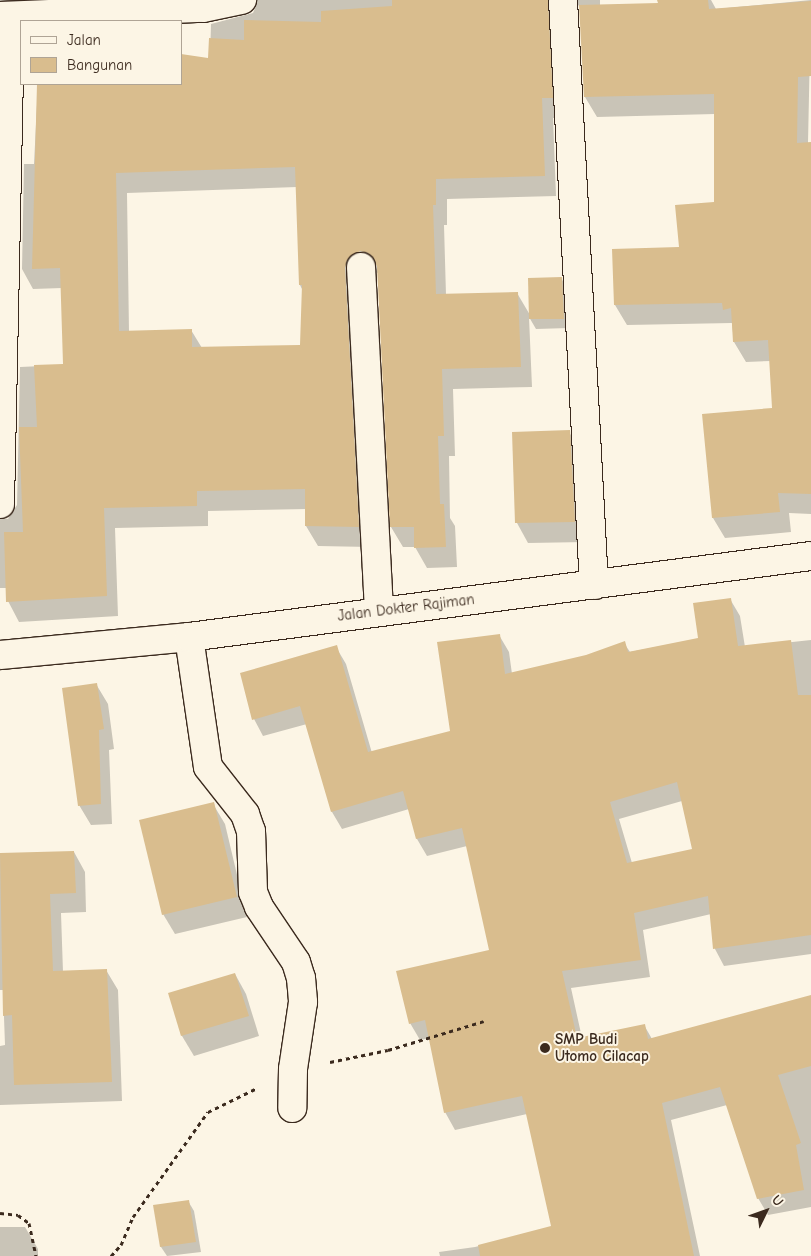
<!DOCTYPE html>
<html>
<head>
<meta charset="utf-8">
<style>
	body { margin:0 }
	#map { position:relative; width:811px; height:1256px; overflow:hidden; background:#fcf5e5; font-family:"Comic Neue",sans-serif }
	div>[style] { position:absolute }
	.shadow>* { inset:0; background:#0003 }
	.building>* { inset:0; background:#d9bd8e }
	.path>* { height:3px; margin-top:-1.5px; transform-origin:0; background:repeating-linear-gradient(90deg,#3b2a1e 0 4px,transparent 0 8px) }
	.roads { filter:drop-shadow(1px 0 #3b2a1e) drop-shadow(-1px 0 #3b2a1e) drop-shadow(0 1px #3b2a1e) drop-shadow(0 -1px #3b2a1e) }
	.minor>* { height:28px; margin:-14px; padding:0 14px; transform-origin:14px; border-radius:14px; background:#fcf5e5 }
	.tertiary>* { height:28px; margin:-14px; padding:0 14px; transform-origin:14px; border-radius:14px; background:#fcf5e5 }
	.dots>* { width:14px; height:14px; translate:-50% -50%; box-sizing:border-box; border:2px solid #fcf5e5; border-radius:50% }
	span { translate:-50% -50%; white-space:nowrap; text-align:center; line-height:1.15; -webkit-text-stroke:4px #fcf5e5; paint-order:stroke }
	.street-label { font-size:15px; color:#3b2a1e }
	.poi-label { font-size:15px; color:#3b2a1e; font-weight:700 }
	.left { translate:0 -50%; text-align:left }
	.legend { position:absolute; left:20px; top:20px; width:162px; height:65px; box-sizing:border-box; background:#fcf5e5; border:1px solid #afa495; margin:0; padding:6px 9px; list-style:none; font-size:15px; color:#3b2a1e }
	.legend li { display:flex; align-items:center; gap:10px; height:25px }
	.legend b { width:25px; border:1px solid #afa495 }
	.north { position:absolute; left:741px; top:1186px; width:50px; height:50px; -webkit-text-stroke:4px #fcf5e5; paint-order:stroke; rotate:48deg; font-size:14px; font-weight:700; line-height:20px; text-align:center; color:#3b2a1e }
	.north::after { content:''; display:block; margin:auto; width:18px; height:22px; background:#3b2a1e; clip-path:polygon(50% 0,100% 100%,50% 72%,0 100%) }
</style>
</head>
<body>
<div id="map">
	<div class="shadow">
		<i style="clip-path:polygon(evenodd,0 0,600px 0,600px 6px,659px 4px,659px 0,711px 0,716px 9px,811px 0,808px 143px,811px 143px,811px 514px,789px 513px,791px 532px,725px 538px,713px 518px,703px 415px,774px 409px,771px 361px,746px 362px,734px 342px,732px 323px,627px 325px,615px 305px,613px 250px,680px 248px,715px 204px,715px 114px,597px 117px,585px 97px,580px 6px,575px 4px,564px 118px,553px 118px,556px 196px,447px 199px,447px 225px,444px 225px,446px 295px,517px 293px,530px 315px,561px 278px,567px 288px,569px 328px,536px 329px,529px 317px,532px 387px,453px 389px,455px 456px,449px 456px,450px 518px,455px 526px,457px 567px,427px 568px,415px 547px,403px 547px,391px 527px,378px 273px,372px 271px,370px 547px,318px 546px,306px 526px,307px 509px,208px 511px,208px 526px,115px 528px,118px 616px,19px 622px,8px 601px,7px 588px,0 588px,0 519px,8px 519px,17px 505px,20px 367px,64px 365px,62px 288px,33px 289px,22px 269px,24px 164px,34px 164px,38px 84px,181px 84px,210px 59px,211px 24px,253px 13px,256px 6px,223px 10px,0 12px,0 0,297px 187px,300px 285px,303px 291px,301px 346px,202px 348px,191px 330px,129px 332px,127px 193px,297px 187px)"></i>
		<i style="clip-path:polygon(569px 432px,581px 452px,586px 542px,528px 543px,517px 523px,514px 433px)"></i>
		<i style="clip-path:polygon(evenodd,730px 599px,740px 616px,745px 647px,811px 640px,811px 954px,724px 966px,715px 949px,711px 914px,643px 930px,650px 977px,571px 988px,582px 1038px,644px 1025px,652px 1039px,811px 997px,811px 1207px,768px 1215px,758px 1198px,727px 1105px,671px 1120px,700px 1256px,440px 1256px,439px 1252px,475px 1247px,552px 1227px,527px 1114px,455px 1130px,445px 1112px,430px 1038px,420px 1040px,410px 1023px,491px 951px,467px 846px,427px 856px,417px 839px,409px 809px,342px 829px,332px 812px,307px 724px,263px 736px,254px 719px,336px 647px,346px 664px,372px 753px,451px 732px,499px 635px,509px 652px,512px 674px,586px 656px,624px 643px,630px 652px,700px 639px,730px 599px,682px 801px,693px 850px,632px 863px,619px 819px,682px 801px)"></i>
		<i style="clip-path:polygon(96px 684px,108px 704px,114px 749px,109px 750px,112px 824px,91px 825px,79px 805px)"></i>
		<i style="clip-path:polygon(213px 804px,225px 824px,247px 917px,175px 934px,163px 914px)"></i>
		<i style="clip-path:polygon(74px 852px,85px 872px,86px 912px,61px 913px,63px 972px,106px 970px,118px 990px,122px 1101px,0 1105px,0 1046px,5px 1045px,3px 990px,0 990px,0 854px)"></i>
		<i style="clip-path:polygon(235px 974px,246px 994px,259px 1036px,194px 1056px,182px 1036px,169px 994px)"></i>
		<i style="clip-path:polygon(188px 1201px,194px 1211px,201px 1252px,167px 1256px,161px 1247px,155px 1206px)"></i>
		<i style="clip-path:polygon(0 1227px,25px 1227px,38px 1249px,38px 1256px,0 1256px)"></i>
	</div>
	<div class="building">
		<i style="clip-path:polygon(evenodd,392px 0,548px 0,553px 98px,542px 98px,545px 176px,436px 179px,436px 205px,433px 205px,436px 294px,518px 292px,521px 367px,442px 369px,444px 436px,438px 436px,440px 504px,444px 504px,446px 547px,414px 548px,414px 527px,390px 527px,377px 266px,368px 253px,360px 251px,347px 260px,345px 268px,359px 527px,305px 526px,305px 489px,197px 491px,197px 506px,104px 508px,107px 596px,6px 602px,4px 532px,23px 532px,19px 427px,37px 427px,34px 365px,63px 364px,60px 268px,32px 269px,37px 84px,181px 84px,181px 54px,208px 58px,209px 38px,244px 40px,244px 20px,321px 22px,321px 11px,392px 6px,392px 0,295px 167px,299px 285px,302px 285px,300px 345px,192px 347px,192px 329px,119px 331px,116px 173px,295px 167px)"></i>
		<i style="clip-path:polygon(657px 0,708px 0,709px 9px,811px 1px,811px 76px,798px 77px,797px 143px,811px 142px,811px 494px,778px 493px,780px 512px,712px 518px,702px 414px,772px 408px,768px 340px,733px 342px,731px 308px,723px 310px,722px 303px,614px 305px,612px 249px,679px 247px,675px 205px,714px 202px,714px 94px,584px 97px,579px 5px,658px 3px)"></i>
		<i style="clip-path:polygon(562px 277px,564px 319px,529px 319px,528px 278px)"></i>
		<i style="clip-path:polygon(570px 430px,575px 522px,515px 523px,512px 432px)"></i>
		<i style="clip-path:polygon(evenodd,731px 598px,738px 646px,791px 640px,798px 695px,811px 695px,811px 935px,713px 949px,708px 896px,634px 913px,641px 960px,562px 971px,577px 1038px,645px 1024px,648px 1039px,811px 995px,811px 1066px,778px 1075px,801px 1143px,796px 1145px,804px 1190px,757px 1199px,720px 1087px,662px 1103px,694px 1256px,480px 1256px,478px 1245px,551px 1226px,522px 1096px,444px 1113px,425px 1020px,409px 1024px,396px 971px,489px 950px,462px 828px,416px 839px,403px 791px,331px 812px,300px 706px,252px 720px,240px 673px,337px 645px,368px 752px,450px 731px,437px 642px,500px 634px,505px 674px,586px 655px,625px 641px,628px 652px,698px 638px,693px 603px,731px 598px,677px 782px,692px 849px,627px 863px,610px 802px,677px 782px)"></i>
		<i style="clip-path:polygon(97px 683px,104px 729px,99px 730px,101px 804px,78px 806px,62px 688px)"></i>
		<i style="clip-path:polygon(214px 802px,237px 897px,162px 915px,139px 820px)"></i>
		<i style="clip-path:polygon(74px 851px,76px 893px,50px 894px,53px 971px,107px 969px,112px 1082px,14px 1085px,12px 1015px,3px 1016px,0 853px)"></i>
		<i style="clip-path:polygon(235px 973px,249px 1016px,181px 1036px,168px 993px)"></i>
		<i style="clip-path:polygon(189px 1200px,196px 1242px,160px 1247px,153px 1205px)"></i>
	</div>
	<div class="path">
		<i style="left:330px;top:1062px;width:59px;rotate:-11.7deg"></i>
		<i style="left:388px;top:1050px;width:100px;rotate:-16.8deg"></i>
		<i style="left:0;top:1213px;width:18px;rotate:6deg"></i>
		<i style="left:18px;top:1215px;width:14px;rotate:36deg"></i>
		<i style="left:29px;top:1223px;width:34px;rotate:78deg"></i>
		<i style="left:111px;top:1256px;width:15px;rotate:-48deg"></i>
		<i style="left:121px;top:1245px;width:30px;rotate:-67deg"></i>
		<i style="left:133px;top:1217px;width:129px;rotate:-54.5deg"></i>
		<i style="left:208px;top:1112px;width:55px;rotate:-26.1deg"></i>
	</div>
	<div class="roads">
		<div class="minor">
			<i style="left:563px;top:0;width:586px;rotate:86.97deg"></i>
			<i style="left:0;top:16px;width:203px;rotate:-2.3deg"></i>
			<i style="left:203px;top:8px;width:40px;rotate:-12deg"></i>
			<i style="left:361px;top:267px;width:344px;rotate:87deg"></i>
			<i style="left:0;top:504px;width:488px;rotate:-88.8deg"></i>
			<i style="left:189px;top:637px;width:131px;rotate:81.7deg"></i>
			<i style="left:208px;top:767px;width:60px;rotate:51.8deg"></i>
			<i style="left:245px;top:814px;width:18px;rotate:71deg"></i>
			<i style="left:251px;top:831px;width:61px;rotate:88.1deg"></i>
			<i style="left:253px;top:892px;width:16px;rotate:68deg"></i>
			<i style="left:259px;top:907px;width:66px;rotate:56.1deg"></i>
			<i style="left:296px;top:962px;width:17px;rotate:73deg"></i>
			<i style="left:301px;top:978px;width:24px;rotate:85deg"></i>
			<i style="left:303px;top:1002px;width:68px;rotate:98.5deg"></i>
			<i style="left:293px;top:1069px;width:39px;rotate:91deg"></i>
		</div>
		<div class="tertiary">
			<i style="left:0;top:655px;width:190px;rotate:-5.4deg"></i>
			<i style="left:189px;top:637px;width:627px;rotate:-7.42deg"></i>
		</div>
	</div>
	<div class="dots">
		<i style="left:545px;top:1048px;background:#3b2a1e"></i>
	</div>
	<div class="street-label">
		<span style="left:406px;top:608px;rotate:-7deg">Jalan Dokter Rajiman</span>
	</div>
	<div class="poi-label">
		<span class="left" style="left:555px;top:1048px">SMP Budi<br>Utomo Cilacap</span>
	</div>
	<ul class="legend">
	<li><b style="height:6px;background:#fcf5e5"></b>Jalan</li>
	<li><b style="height:14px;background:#d9bd8e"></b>Bangunan</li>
	</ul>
	<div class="north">U</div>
</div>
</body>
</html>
